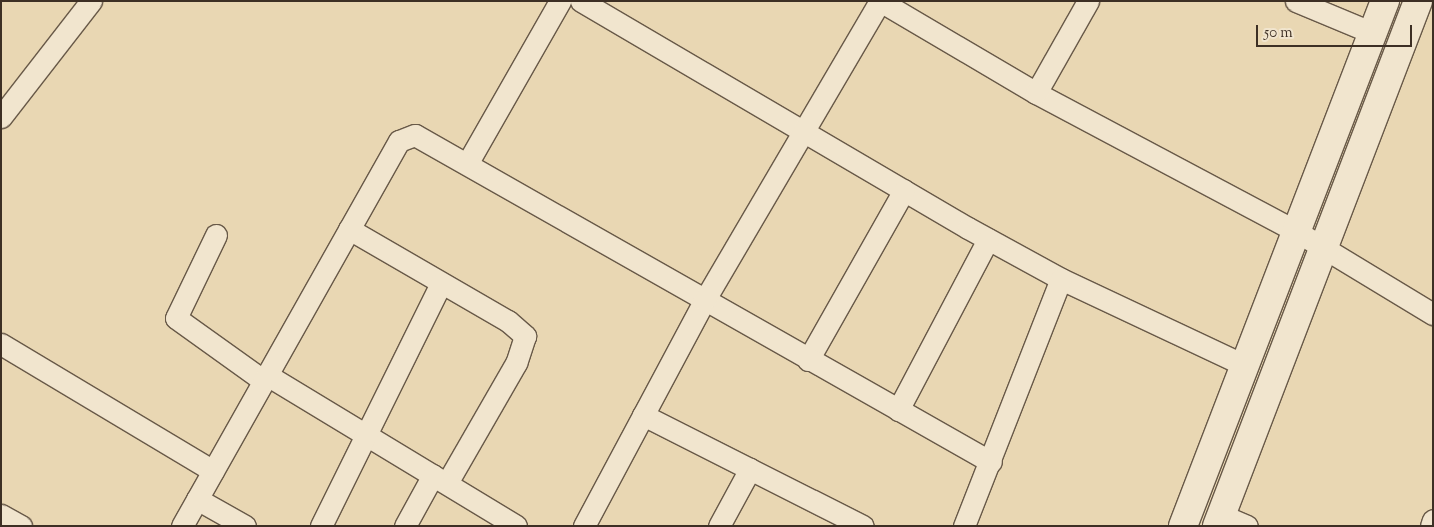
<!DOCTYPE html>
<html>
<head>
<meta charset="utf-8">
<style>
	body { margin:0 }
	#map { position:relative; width:1434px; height:527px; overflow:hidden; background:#e9d7b3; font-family:"Sorts Mill Goudy",serif }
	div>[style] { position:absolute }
	.roads { filter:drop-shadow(1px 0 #685948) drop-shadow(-1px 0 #685948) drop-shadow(0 1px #685948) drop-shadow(0 -1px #685948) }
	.minor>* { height:21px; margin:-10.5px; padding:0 10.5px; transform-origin:10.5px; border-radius:10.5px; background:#f1e5ce }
	.secondary>* { height:28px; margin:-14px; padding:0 14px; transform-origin:14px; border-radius:14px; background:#f1e5ce }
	span { translate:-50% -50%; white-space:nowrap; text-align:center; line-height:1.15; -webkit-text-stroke:5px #f1e5ce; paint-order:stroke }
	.frame { position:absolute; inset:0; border:2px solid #3d2f24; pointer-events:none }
	.scale { position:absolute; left:1256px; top:25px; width:156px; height:22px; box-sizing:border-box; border:2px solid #3d2f24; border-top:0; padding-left:6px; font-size:15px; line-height:18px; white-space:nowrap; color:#3d2f24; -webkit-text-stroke:4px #f1e5ce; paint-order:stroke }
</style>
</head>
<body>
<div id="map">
	<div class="roads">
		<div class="minor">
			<i style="left:581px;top:1px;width:449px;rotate:30.4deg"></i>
			<i style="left:968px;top:228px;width:106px;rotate:28.7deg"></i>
			<i style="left:1061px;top:279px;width:204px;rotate:25.2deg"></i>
			<i style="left:880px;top:1px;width:181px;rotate:30.5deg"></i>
			<i style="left:1036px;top:93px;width:298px;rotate:28deg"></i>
			<i style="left:1299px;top:233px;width:157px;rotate:31.2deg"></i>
			<i style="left:1296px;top:1px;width:83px;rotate:22.6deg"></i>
			<i style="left:1036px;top:93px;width:106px;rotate:-60.5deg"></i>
			<i style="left:1px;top:117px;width:147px;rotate:-52.2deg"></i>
			<i style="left:467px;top:164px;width:188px;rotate:-60.3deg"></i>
			<i style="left:349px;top:229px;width:184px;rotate:30.1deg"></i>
			<i style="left:508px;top:321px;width:23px;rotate:41deg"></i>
			<i style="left:525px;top:336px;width:28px;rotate:108deg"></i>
			<i style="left:516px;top:363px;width:138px;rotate:119.9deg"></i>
			<i style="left:216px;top:235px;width:92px;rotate:115.7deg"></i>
			<i style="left:176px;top:318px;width:108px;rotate:35.6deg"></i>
			<i style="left:1px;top:344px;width:247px;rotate:30.9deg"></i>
			<i style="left:808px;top:360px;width:195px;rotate:-60.5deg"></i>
			<i style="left:267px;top:375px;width:291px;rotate:31.2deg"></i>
			<i style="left:898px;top:410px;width:193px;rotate:-62.2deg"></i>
			<i style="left:643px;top:415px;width:246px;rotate:26.8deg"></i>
			<i style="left:197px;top:499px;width:55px;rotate:29.4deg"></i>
			<i style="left:1px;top:515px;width:23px;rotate:29deg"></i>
			<i style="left:1221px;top:515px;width:28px;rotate:23deg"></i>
			<i style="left:182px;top:526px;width:442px;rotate:-60.6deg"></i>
			<i style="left:399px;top:141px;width:17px;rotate:-21deg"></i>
			<i style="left:415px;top:135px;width:662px;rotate:29.58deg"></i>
			<i style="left:321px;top:526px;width:271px;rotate:-63.7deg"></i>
			<i style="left:405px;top:526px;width:58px;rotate:-61.2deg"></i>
			<i style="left:584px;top:526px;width:255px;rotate:-61.9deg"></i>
			<i style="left:704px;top:301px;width:348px;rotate:-59.6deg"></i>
			<i style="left:719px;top:526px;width:65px;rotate:-61.5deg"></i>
			<i style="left:964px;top:526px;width:265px;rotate:-68.6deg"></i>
			<i style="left:1431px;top:526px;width:6px;rotate:-72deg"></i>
		</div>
		<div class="secondary">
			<i style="left:1183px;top:526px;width:563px;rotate:-68.96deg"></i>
			<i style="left:1217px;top:526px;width:562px;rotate:-69.05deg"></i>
		</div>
	</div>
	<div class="frame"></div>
	<div class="scale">50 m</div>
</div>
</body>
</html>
